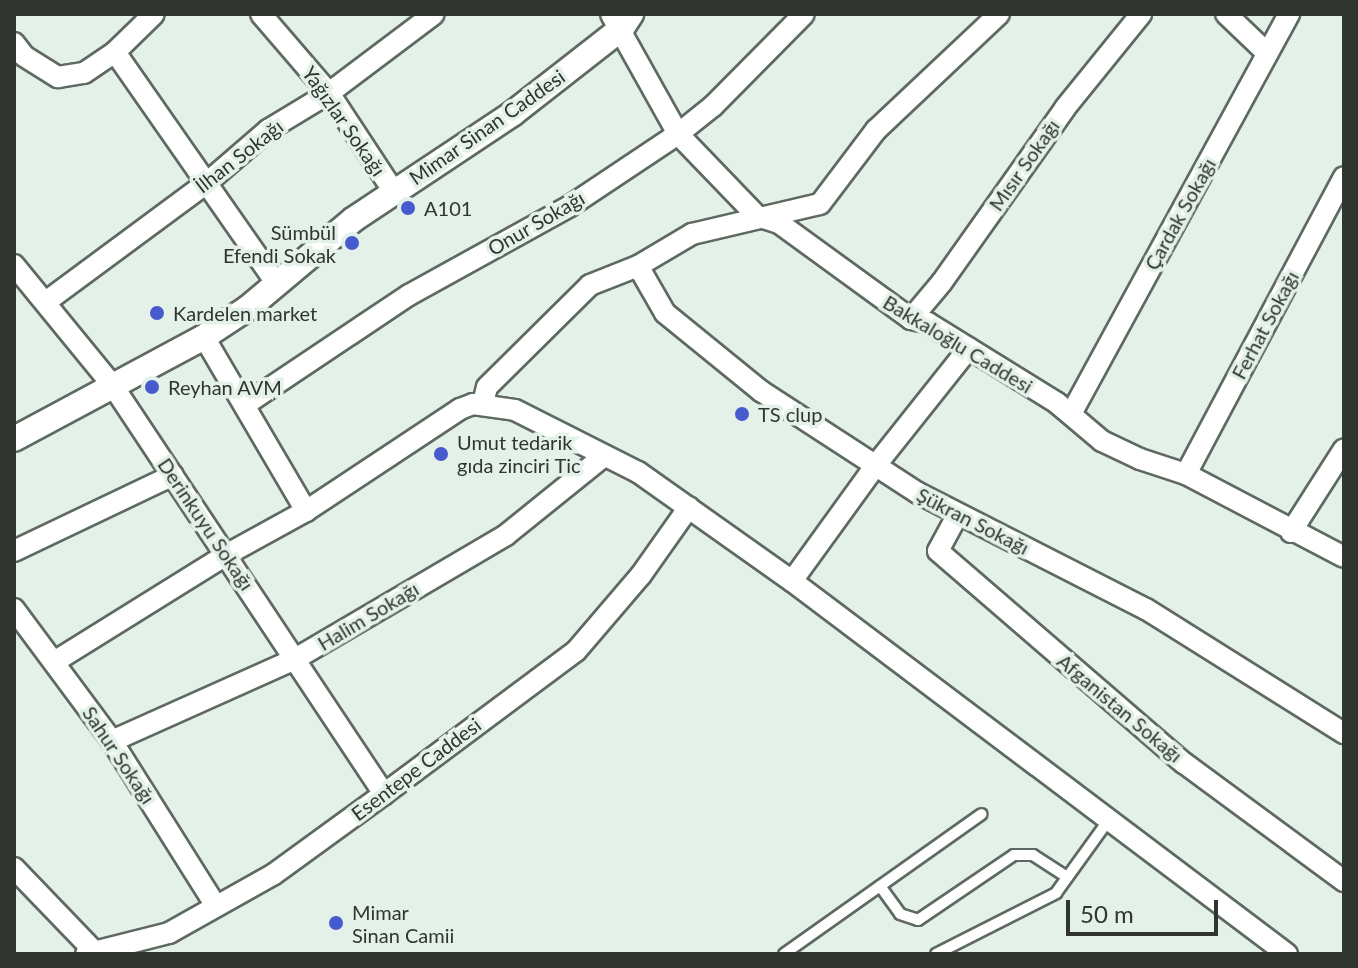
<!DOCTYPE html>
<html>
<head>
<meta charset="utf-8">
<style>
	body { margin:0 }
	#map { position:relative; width:1358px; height:968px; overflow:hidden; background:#e4f1e8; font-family:Lato,sans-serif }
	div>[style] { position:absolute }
	.roads { filter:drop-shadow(2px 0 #5e6a61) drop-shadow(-2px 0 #5e6a61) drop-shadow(0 2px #5e6a61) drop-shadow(0 -2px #5e6a61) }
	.service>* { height:10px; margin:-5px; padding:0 5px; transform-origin:5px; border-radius:5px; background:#fff }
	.minor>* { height:20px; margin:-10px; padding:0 10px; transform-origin:10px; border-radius:10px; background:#fff }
	.tertiary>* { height:24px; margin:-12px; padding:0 12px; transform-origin:12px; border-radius:12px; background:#fff }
	.dots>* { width:22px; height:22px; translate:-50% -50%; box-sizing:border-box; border:4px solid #e4f1e8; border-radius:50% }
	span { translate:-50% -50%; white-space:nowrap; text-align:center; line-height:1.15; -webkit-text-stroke:7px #e4f1e8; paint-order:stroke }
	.street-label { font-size:20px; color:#303532 }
	.poi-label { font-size:20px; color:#303532 }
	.left { translate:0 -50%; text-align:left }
	.right { translate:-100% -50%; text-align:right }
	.frame { position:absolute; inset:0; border:16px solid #303532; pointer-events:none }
	.scale { position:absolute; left:1066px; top:900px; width:152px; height:36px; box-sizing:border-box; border:4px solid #303532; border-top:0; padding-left:10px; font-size:24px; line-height:28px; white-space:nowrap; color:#303532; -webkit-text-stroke:6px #e4f1e8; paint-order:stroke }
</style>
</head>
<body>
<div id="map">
	<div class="roads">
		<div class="service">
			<i style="left:880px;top:886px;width:34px;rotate:54deg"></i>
			<i style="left:900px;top:914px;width:19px;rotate:18deg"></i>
			<i style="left:918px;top:920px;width:116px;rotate:-34.1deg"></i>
			<i style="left:1014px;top:855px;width:19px"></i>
			<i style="left:1033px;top:855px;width:40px;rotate:32.9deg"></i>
			<i style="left:784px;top:954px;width:242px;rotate:-35.3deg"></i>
			<i style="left:936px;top:954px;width:135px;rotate:-26.9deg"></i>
			<i style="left:1056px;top:893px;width:92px;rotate:-54.2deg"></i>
		</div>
		<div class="minor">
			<i style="left:261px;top:14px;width:104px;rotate:49.3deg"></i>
			<i style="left:329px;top:93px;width:118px;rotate:56.7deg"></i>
			<i style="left:611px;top:14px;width:137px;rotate:60.8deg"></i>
			<i style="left:678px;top:134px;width:114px;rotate:46.1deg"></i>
			<i style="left:757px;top:216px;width:23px;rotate:18deg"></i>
			<i style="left:779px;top:223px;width:163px;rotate:36deg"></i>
			<i style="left:911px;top:319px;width:17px;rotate:13deg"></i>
			<i style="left:928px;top:323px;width:152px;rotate:31.8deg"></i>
			<i style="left:1057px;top:403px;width:59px;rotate:40.2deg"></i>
			<i style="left:1102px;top:441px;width:42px;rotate:25.3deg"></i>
			<i style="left:1140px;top:459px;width:48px;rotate:18.1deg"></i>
			<i style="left:1186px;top:474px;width:178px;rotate:27.7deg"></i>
			<i style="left:1226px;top:14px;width:57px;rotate:43.6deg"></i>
			<i style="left:14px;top:43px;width:16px;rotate:52deg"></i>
			<i style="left:24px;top:56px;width:40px;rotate:32deg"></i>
			<i style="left:58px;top:77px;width:26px;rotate:-9deg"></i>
			<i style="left:84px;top:73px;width:37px;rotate:-34deg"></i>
			<i style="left:115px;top:52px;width:283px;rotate:55.1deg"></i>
			<i style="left:115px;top:52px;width:54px;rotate:-44.3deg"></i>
			<i style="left:14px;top:265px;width:156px;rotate:50.7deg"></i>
			<i style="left:113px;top:386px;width:490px;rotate:56.4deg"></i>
			<i style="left:638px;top:266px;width:54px;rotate:60.1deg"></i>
			<i style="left:665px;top:313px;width:124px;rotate:39.1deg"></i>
			<i style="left:761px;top:391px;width:187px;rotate:33deg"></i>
			<i style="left:918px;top:493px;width:256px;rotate:27deg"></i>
			<i style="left:1146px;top:609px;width:234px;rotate:32.1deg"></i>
			<i style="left:47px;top:301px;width:202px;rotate:-36.5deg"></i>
			<i style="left:209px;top:181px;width:78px;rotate:-40.8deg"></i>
			<i style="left:268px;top:130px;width:71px;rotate:-31.2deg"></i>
			<i style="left:329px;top:93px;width:131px;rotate:-37deg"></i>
			<i style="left:911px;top:319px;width:48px;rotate:-50deg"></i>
			<i style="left:942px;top:282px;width:213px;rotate:-54.7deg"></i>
			<i style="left:1065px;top:108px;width:121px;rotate:-51deg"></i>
			<i style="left:204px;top:337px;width:202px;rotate:59.6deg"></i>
			<i style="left:483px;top:403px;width:16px;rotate:-76deg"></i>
			<i style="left:487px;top:387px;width:145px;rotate:-44.7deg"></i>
			<i style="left:590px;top:285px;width:52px;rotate:-21.6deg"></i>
			<i style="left:638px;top:266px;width:63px;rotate:-30.7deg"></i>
			<i style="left:692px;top:234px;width:131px;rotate:-13.2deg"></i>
			<i style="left:820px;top:204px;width:93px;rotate:-52.9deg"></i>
			<i style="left:876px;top:130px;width:169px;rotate:-43.3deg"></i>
			<i style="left:246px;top:404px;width:196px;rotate:-33.8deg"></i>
			<i style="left:409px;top:295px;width:184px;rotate:-28.9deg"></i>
			<i style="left:570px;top:206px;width:130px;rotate:-33.7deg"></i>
			<i style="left:678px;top:134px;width:45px;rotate:-38.7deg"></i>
			<i style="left:713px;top:106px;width:129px;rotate:-45.3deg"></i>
			<i style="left:1071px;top:414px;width:456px;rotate:-61.4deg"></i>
			<i style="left:1186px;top:474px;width:336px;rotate:-62deg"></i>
			<i style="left:958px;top:514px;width:42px;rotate:118.4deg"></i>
			<i style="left:938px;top:551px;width:325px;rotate:40.8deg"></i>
			<i style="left:1184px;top:763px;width:199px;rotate:36.4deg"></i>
			<i style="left:1291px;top:532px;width:98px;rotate:-57.4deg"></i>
			<i style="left:14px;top:551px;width:176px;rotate:-25.5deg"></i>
			<i style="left:792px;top:581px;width:620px;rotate:37deg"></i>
			<i style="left:14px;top:609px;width:164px;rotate:53.4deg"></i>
			<i style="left:112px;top:741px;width:195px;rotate:57.8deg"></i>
			<i style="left:54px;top:662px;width:203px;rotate:-31.9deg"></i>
			<i style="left:226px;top:555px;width:91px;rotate:-28.8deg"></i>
			<i style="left:306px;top:511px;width:185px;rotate:-33.5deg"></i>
			<i style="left:460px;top:409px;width:14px;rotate:-21deg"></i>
			<i style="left:473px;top:404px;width:42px;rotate:8.1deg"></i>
			<i style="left:515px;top:410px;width:138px;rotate:26.8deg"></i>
			<i style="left:638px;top:472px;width:189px;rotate:35.3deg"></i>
			<i style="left:792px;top:581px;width:143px;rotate:-54.1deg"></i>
			<i style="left:876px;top:465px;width:149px;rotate:-51.5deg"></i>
			<i style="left:112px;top:741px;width:201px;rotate:-24.1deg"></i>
			<i style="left:295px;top:659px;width:245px;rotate:-30.4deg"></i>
			<i style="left:506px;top:535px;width:126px;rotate:-38.9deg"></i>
			<i style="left:14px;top:868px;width:115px;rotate:46.1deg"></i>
			<i style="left:86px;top:954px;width:86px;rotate:-14.2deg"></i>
			<i style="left:169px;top:933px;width:120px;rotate:-29.3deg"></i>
			<i style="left:274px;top:874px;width:136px;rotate:-36deg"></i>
			<i style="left:384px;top:794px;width:239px;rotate:-36.7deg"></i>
			<i style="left:576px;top:651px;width:100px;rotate:-49.5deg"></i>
			<i style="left:641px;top:575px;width:83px;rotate:-54.8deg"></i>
		</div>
		<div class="tertiary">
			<i style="left:14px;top:439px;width:216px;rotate:-28.2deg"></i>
			<i style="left:204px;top:337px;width:53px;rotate:-33.4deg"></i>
			<i style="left:248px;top:308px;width:138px;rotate:-40deg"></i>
			<i style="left:354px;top:219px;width:190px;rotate:-33.6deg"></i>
			<i style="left:512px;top:114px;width:140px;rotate:-38deg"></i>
			<i style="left:622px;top:28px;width:17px;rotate:-57deg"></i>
		</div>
	</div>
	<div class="dots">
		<i style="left:408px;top:208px;background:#475bcf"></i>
		<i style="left:352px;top:243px;background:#475bcf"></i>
		<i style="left:157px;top:313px;background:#475bcf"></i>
		<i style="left:152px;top:387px;background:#475bcf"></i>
		<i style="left:742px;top:414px;background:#475bcf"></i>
		<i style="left:441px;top:454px;background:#475bcf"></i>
		<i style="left:336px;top:923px;background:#475bcf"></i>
	</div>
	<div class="street-label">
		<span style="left:344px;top:121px;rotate:55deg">Yağızlar Sokağı</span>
		<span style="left:487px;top:127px;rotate:-35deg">Mimar Sinan Caddesi</span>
		<span style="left:239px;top:156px;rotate:-38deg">İlhan Sokağı</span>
		<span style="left:1024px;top:165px;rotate:-55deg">Mısır Sokağı</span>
		<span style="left:1180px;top:214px;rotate:-61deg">Çardak Sokağı</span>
		<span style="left:536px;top:223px;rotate:-30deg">Onur Sokağı</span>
		<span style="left:1265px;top:325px;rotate:-62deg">Ferhat Sokağı</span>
		<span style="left:958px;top:344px;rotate:31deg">Bakkaloğlu Caddesi</span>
		<span style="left:973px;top:521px;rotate:27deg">Şükran Sokağı</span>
		<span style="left:206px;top:524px;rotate:56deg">Derinkuyu Sokağı</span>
		<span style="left:368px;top:616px;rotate:-31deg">Halim Sokağı</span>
		<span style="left:1120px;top:708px;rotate:40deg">Afganistan Sokağı</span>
		<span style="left:119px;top:755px;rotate:56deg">Sahur Sokağı</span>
		<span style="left:416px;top:769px;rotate:-37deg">Esentepe Caddesi</span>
	</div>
	<div class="poi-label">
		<span class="left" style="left:424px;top:208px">A101</span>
		<span class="right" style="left:336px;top:244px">Sümbül<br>Efendi Sokak</span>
		<span class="left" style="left:173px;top:313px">Kardelen market</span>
		<span class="left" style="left:168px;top:387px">Reyhan AVM</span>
		<span class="left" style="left:758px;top:414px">TS clup</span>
		<span class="left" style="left:457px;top:454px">Umut tedarik<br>gıda zinciri Tic</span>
		<span class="left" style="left:352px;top:924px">Mimar<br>Sinan Camii</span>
	</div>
	<div class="frame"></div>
	<div class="scale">50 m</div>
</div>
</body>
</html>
